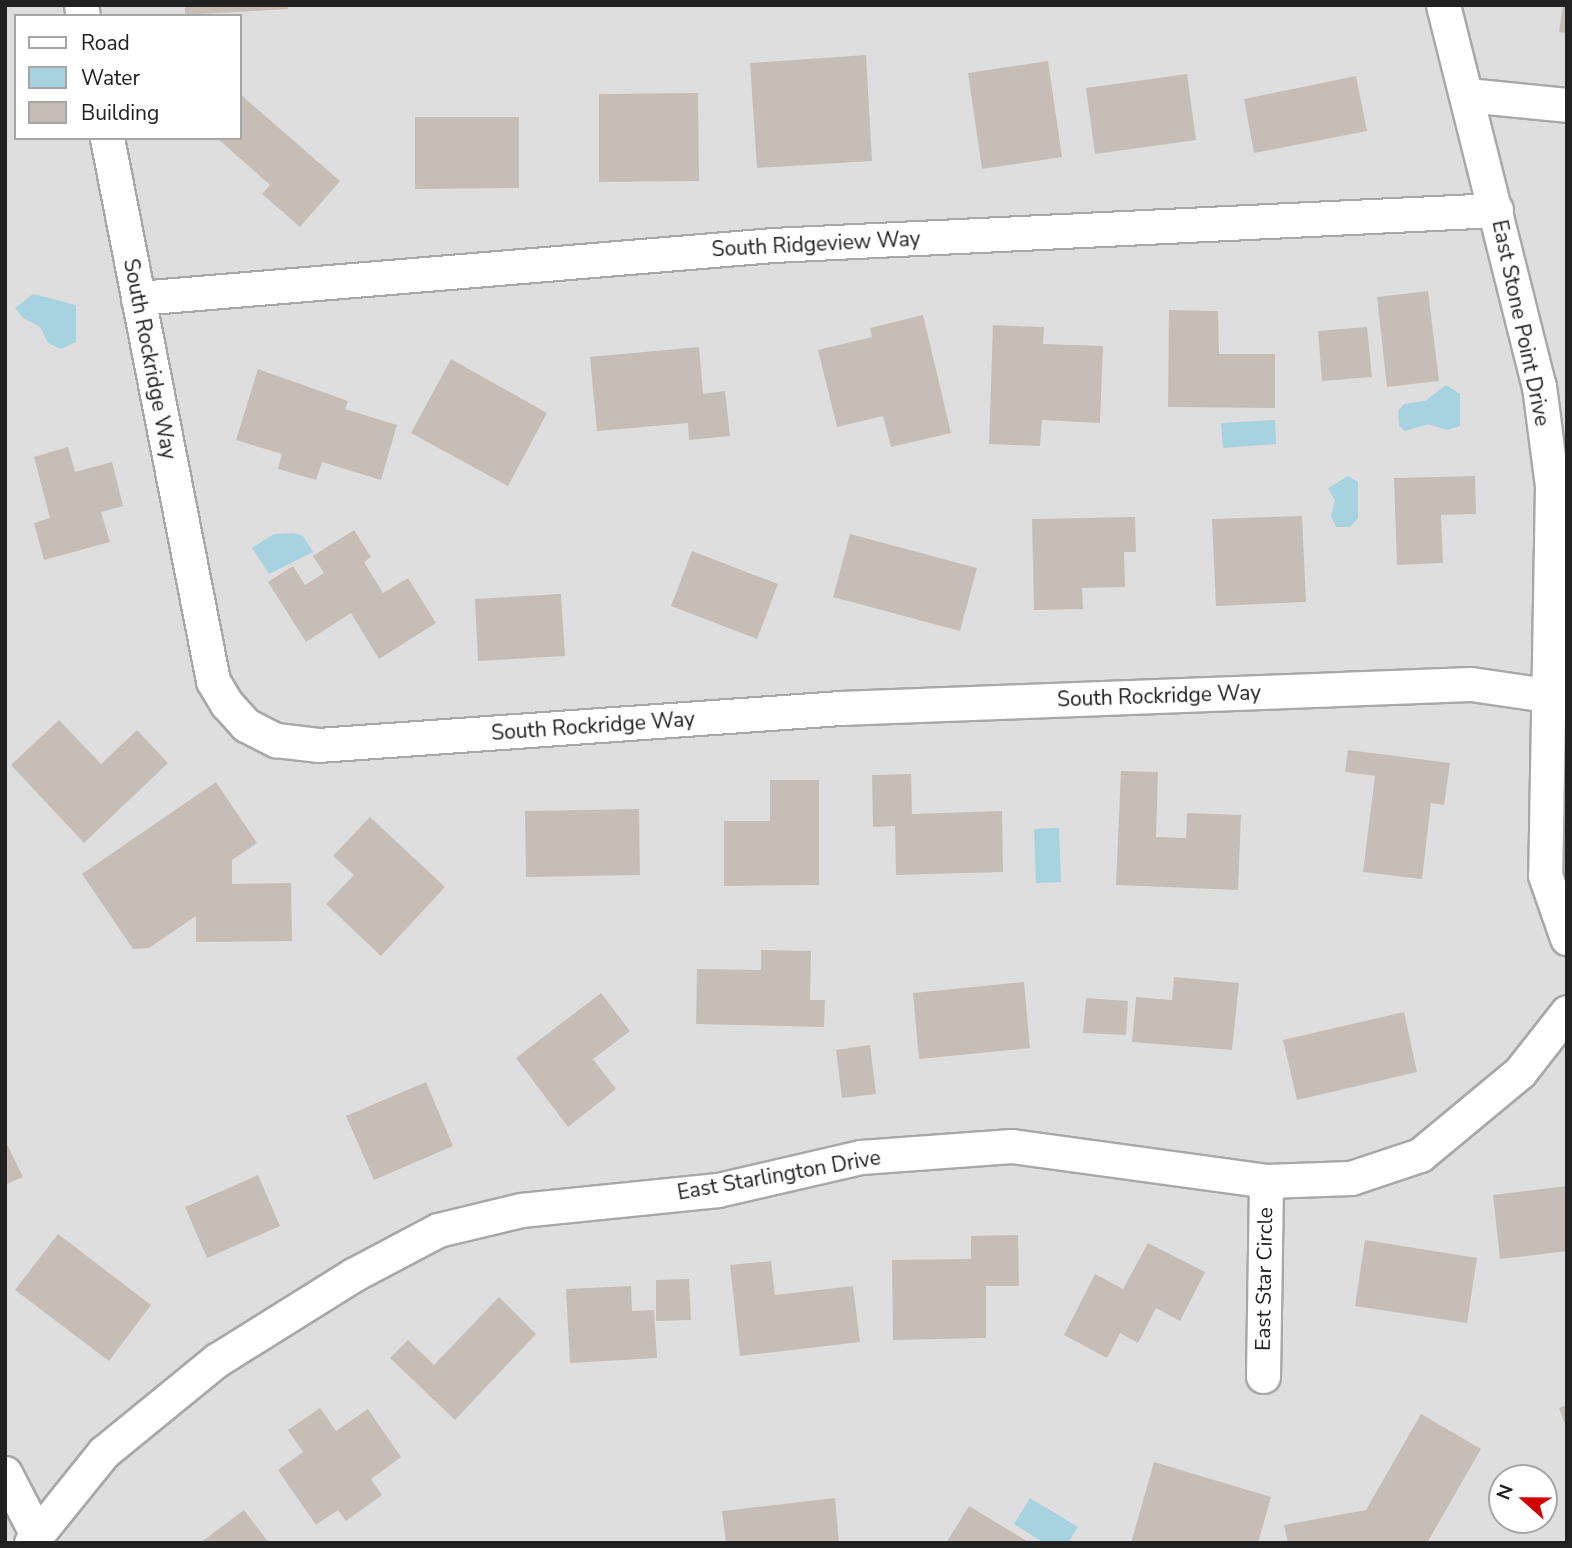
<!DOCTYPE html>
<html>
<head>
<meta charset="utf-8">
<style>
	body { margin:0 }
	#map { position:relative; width:1572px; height:1548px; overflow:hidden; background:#f1eee7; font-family:"Nunito Sans",sans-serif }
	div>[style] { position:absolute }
	.residential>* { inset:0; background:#dfdede }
	.water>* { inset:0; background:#a7d2df }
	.building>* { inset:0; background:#c6beb6 }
	.roads { filter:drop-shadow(2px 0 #a8a8a8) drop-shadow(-2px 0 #a8a8a8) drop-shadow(0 2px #a8a8a8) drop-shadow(0 -2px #a8a8a8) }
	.minor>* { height:33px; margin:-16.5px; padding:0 16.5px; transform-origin:16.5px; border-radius:16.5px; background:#fff }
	span { translate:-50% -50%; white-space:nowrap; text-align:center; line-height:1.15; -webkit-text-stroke:6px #fff; paint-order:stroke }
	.street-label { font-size:21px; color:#212121 }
	.frame { position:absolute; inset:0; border:7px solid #212121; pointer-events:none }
	.legend { position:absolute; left:14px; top:14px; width:228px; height:126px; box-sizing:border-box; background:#fff; border:2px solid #a6a6a6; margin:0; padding:9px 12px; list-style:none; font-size:21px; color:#212121 }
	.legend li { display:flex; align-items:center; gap:14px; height:35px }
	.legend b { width:35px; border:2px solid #a6a6a6 }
	.north { position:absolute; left:1488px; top:1464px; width:70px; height:70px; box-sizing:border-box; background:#fff; border:2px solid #a6a6a6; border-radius:50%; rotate:291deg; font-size:19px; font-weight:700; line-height:28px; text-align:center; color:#212121 }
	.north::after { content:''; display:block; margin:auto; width:24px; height:32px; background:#d10200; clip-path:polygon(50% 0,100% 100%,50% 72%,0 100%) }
</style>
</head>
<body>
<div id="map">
	<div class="residential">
		<i style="clip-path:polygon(evenodd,5px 5px,1567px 5px,1567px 1543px,5px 1543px,5px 5px,16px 16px,240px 16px,240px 138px,16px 138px,16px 16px,5px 5px,1502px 1478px,1544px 1478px,1544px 1520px,1502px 1520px,1502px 1478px)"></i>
	</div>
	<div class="water">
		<i style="clip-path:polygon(33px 294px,76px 305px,76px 342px,61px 349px,48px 343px,40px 327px,23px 318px,15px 308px)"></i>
		<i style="clip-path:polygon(1446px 385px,1460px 394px,1460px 426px,1447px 430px,1428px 424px,1405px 431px,1399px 426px,1398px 411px,1404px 404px,1425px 401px)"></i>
		<i style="clip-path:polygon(1275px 420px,1276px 444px,1223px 448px,1221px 423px)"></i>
		<i style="clip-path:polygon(1348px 476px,1358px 482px,1358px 518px,1350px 527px,1336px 527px,1331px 516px,1335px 500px,1328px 488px)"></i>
		<i style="clip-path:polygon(294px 533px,303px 536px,313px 552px,269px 574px,252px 548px,274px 534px)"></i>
		<i style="clip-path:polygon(1059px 828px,1061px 882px,1036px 883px,1034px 829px)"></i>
		<i style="clip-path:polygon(1030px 1498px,1078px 1527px,1068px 1543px,1044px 1543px,1014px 1524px)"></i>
	</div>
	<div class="building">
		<i style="clip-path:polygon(185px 5px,287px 5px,288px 9px,185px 15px)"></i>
		<i style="clip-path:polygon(1563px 5px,1567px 5px,1567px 33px,1559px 32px)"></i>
		<i style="clip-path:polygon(866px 55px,872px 161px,757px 168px,750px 63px)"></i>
		<i style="clip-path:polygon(1048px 61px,1062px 157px,982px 169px,968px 73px)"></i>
		<i style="clip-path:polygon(1187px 74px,1196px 140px,1095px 154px,1086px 88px)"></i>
		<i style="clip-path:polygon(1356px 76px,1367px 131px,1254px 153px,1244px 99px)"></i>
		<i style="clip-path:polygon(698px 93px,699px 181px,599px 182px,599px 94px)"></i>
		<i style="clip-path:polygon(240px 94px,340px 181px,300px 227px,262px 194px,270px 185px,217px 138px,240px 138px)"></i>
		<i style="clip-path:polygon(415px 117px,519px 117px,519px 188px,415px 189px)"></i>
		<i style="clip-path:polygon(1428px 291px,1439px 381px,1387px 387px,1377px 297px)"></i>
		<i style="clip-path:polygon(1169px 310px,1218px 311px,1219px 354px,1275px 354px,1275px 408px,1168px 407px)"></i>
		<i style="clip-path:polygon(923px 315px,951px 433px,891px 447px,883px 416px,837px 427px,818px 350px,872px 337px,870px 328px)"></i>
		<i style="clip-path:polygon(993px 325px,1044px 327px,1043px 344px,1103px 346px,1100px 423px,1042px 420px,1040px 446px,989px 444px)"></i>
		<i style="clip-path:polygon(1367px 327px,1372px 377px,1322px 381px,1318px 331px)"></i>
		<i style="clip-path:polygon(699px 347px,703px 394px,725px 391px,730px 436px,689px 440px,688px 423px,597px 431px,590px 357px)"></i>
		<i style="clip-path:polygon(451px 359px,547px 413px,508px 486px,411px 433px)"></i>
		<i style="clip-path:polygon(258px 369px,348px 401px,345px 409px,397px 425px,381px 480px,322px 462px,316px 480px,278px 469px,282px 454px,236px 440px)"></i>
		<i style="clip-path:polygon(68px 447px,75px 472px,112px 462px,123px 506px,101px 512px,110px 542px,44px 560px,34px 523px,50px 518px,34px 457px)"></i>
		<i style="clip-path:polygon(1475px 476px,1476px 514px,1441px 515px,1443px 563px,1397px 565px,1394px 478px)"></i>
		<i style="clip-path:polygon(1302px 516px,1306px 602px,1216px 606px,1212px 519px)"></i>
		<i style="clip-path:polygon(1135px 517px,1136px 552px,1124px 552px,1125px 587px,1082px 588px,1083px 609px,1034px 610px,1032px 519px)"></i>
		<i style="clip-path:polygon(354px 530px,371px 557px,364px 562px,383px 593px,408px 578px,436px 623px,379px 659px,351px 613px,306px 642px,268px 582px,293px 566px,305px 585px,324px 573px,313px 556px)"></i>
		<i style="clip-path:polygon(850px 534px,977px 568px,960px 631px,833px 597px)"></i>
		<i style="clip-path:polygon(692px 551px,778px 584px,757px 639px,671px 606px)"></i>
		<i style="clip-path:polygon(561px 594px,565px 656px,478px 661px,475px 599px)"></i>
		<i style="clip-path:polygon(59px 720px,101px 764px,137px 730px,168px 763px,84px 843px,11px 765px)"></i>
		<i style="clip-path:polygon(1348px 750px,1450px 763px,1444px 805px,1431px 803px,1422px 879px,1363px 872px,1375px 776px,1345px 772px)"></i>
		<i style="clip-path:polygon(1121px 771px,1158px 772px,1156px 837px,1186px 838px,1187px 813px,1241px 815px,1238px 890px,1116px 885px)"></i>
		<i style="clip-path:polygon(911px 774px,912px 814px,1002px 811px,1003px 872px,896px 875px,895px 826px,873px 827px,872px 775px)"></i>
		<i style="clip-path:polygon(770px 780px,819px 780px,819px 885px,724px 886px,724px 821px,770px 821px)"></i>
		<i style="clip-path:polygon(216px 782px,257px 843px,232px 860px,232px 884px,291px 883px,292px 941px,196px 942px,196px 916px,149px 948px,133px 949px,82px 874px)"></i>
		<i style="clip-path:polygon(639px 809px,640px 875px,526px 877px,525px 811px)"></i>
		<i style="clip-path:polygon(370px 817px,445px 887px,381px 956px,326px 904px,354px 875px,333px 856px)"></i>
		<i style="clip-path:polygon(761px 950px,811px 951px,810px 1000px,825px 1000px,824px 1027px,696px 1024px,697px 969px,761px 970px)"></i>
		<i style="clip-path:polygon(1174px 977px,1239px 983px,1232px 1050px,1132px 1042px,1136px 997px,1172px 1000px)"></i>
		<i style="clip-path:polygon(1024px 982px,1030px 1048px,919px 1059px,913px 993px)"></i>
		<i style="clip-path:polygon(601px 993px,630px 1031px,593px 1059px,616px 1089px,568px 1127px,516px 1058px)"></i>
		<i style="clip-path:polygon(1086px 998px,1128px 1001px,1126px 1035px,1083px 1033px)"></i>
		<i style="clip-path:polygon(1404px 1012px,1417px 1072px,1297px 1100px,1283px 1040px)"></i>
		<i style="clip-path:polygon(870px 1045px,876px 1094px,842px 1098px,836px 1050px)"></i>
		<i style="clip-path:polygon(426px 1082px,453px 1146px,374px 1180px,346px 1116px)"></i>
		<i style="clip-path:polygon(5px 1140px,23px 1177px,5px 1185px)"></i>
		<i style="clip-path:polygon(258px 1175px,280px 1226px,207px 1258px,185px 1207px)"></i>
		<i style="clip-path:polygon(1567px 1186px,1567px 1251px,1500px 1259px,1493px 1195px)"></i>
		<i style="clip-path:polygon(58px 1234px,151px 1305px,109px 1361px,15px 1290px)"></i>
		<i style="clip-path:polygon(1018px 1235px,1019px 1286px,986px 1286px,986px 1338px,893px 1340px,892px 1260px,971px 1259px,971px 1236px)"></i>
		<i style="clip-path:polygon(1365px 1240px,1477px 1258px,1467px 1323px,1355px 1306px)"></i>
		<i style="clip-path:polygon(1148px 1243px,1205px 1272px,1180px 1321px,1156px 1308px,1138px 1343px,1120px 1333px,1107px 1358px,1064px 1335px,1095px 1274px,1123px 1289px)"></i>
		<i style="clip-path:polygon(771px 1261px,775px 1295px,853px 1286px,860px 1342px,740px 1356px,730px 1265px)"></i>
		<i style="clip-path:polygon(689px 1279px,691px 1320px,656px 1321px,656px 1280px)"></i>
		<i style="clip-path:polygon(631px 1286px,632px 1311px,654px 1310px,657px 1358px,570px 1363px,566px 1289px)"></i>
		<i style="clip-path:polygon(499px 1297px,536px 1334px,455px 1420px,390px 1358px,408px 1340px,434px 1365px)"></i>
		<i style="clip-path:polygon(1567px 1405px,1567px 1427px,1566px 1427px,1559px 1408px)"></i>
		<i style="clip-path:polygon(320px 1408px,336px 1431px,368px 1409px,401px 1457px,371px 1479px,382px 1495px,346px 1521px,338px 1510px,316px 1525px,278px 1470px,303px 1452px,288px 1430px)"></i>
		<i style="clip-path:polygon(1421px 1414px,1481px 1449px,1427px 1543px,1288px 1543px,1284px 1525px,1366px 1510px)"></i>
		<i style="clip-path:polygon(1154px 1462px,1271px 1497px,1258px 1543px,1131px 1543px)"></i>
		<i style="clip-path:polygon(835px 1498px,839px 1543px,726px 1543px,722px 1511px)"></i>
		<i style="clip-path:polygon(969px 1506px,1030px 1543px,946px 1543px)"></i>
		<i style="clip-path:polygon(244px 1510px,269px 1543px,200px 1543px)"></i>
	</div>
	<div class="roads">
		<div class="minor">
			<i style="left:81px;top:5px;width:11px;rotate:80deg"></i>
			<i style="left:1443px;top:5px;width:393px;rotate:75.9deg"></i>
			<i style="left:1539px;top:386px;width:101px;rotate:82.6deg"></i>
			<i style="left:1552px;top:486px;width:389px;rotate:91deg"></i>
			<i style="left:1545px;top:875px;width:67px;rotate:70.8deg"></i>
			<i style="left:1467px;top:95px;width:100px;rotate:5.7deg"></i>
			<i style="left:107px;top:138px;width:553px;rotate:78.95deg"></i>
			<i style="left:213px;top:681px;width:27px;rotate:59deg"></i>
			<i style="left:227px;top:704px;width:28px;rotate:48deg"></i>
			<i style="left:246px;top:725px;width:34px;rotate:27deg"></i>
			<i style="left:276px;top:740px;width:42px;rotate:6.8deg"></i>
			<i style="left:318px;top:745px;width:523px;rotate:-4.05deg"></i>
			<i style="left:840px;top:708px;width:631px;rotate:-2.18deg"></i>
			<i style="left:1471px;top:684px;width:97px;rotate:8.3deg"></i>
			<i style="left:138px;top:298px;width:637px;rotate:-4.77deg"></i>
			<i style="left:773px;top:245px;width:724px;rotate:-2.77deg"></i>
			<i style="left:1263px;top:1376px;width:195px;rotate:-89.1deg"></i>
			<i style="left:5px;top:1473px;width:70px;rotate:62.7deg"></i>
			<i style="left:37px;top:1535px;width:10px;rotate:127deg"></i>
			<i style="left:37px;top:1535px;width:107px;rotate:-51.1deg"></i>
			<i style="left:104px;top:1452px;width:146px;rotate:-39.2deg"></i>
			<i style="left:217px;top:1360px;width:160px;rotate:-32deg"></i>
			<i style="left:353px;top:1275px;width:96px;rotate:-27.9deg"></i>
			<i style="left:438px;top:1230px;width:85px;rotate:-13.5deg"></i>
			<i style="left:521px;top:1210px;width:198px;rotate:-5.8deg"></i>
			<i style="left:718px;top:1190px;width:147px;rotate:-13deg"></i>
			<i style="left:861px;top:1157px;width:151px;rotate:-4.2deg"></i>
			<i style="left:1012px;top:1146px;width:256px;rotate:7.8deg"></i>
			<i style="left:1266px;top:1181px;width:85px;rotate:-2deg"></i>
			<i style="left:1351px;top:1178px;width:73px;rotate:-18.4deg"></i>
			<i style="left:1420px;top:1155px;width:130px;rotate:-39.7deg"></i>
			<i style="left:1520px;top:1072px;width:76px;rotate:-51.9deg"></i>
		</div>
	</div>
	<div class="street-label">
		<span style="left:816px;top:244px;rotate:-3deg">South Ridgeview Way</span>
		<span style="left:1521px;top:323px;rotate:78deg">East Stone Point Drive</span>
		<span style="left:150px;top:359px;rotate:79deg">South Rockridge Way</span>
		<span style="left:1159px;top:696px;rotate:-2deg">South Rockridge Way</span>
		<span style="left:593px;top:726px;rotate:-4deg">South Rockridge Way</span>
		<span style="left:779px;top:1175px;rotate:-10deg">East Starlington Drive</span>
		<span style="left:1264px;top:1279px;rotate:-89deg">East Star Circle</span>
	</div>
	<div class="frame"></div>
	<ul class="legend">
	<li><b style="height:9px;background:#fff"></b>Road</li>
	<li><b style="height:19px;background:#a7d2df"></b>Water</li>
	<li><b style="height:19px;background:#c6beb6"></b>Building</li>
	</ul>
	<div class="north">N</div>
</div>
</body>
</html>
